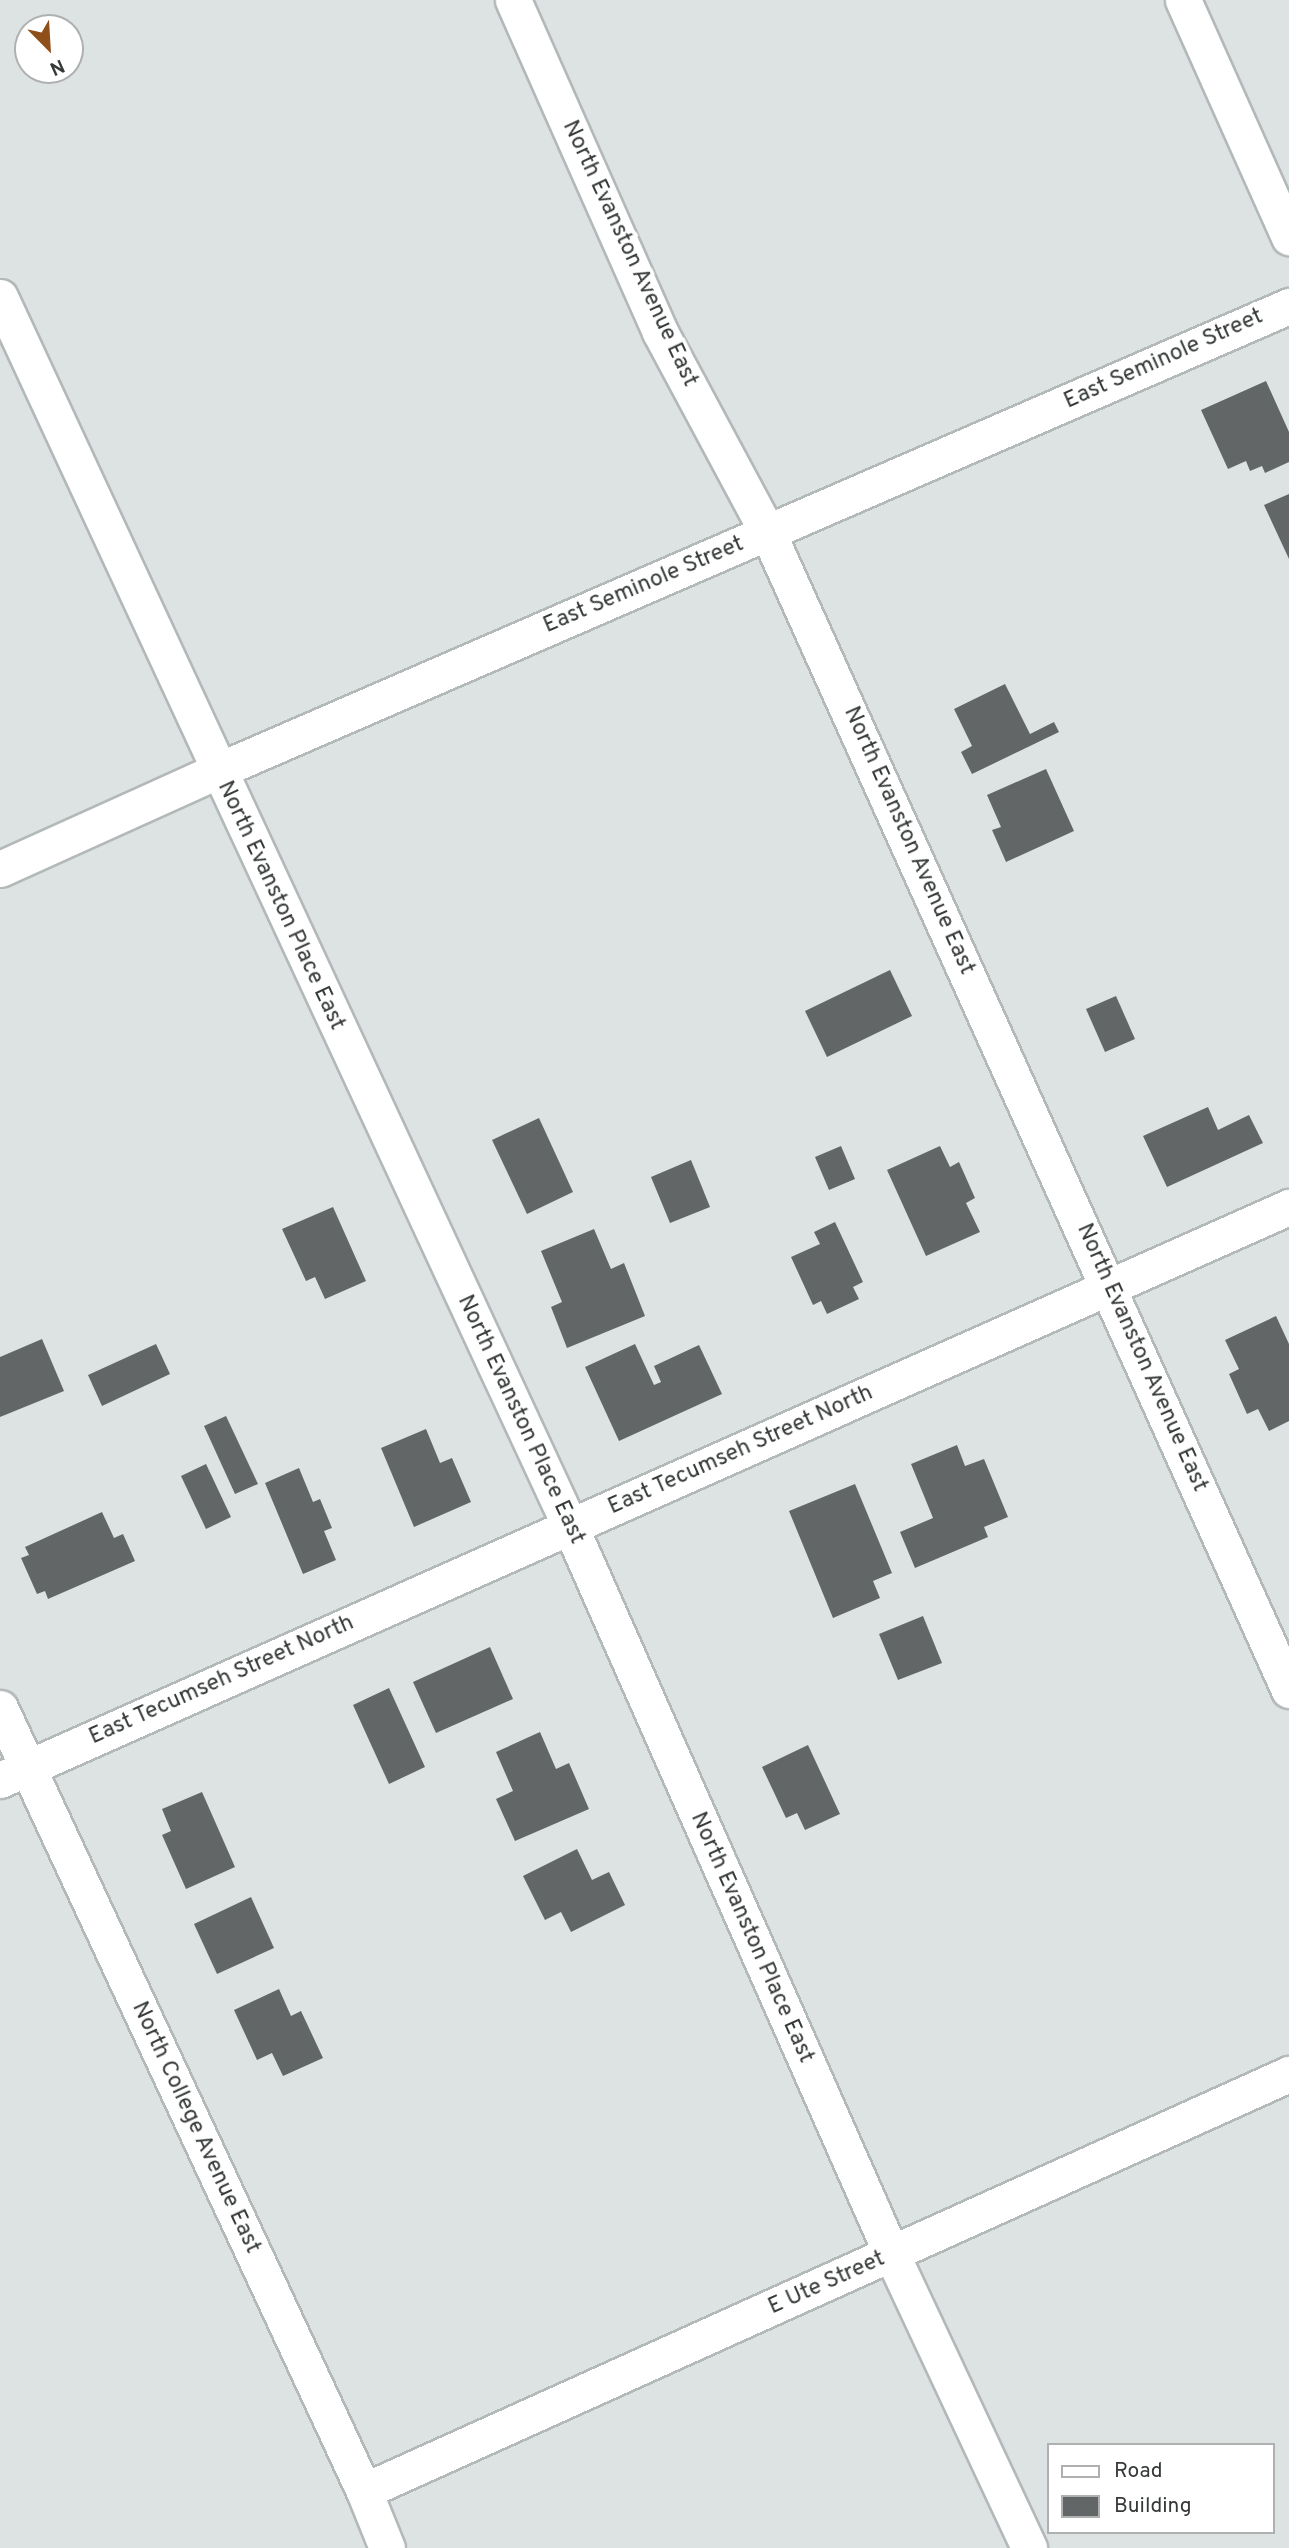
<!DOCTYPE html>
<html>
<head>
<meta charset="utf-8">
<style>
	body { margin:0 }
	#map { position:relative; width:1289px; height:2548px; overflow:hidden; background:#dde3e3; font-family:Overpass,sans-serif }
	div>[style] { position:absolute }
	.building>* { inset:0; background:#626667 }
	.roads { filter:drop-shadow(2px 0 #b3b8b9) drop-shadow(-2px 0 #b3b8b9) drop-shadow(0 2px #b3b8b9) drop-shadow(0 -2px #b3b8b9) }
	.minor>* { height:35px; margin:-17.5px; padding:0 17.5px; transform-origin:17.5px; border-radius:17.5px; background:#fff }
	span { translate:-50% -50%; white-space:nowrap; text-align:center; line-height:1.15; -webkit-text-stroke:7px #fff; paint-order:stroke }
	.street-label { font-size:23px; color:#363939 }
	.legend { position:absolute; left:1047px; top:2443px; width:228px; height:91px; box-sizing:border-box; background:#fff; border:2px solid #afb0b0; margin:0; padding:9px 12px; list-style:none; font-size:21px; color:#363939 }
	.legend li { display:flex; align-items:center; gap:14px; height:35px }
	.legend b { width:35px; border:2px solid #afb0b0 }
	.north { position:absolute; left:14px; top:14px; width:70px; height:70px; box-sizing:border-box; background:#fff; border:2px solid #afb0b0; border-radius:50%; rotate:156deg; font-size:19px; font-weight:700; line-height:28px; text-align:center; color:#363939 }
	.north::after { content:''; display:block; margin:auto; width:24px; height:32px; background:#8f4f1a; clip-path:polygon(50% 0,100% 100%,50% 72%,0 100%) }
</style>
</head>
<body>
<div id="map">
	<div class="building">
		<i style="clip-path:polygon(1266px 381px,1289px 432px,1289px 462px,1265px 473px,1262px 466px,1250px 471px,1246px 461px,1228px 469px,1201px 410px)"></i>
		<i style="clip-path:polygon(1289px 494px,1289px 559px,1264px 505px)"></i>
		<i style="clip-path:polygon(1005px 684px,1030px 734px,1054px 722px,1059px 732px,972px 774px,961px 752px,972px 746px,954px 709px)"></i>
		<i style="clip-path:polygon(1046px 769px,1074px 831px,1006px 862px,992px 830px,1001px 827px,987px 795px)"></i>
		<i style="clip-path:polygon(890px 970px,912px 1016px,827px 1057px,805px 1011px)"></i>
		<i style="clip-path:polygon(1116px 996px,1135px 1039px,1105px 1052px,1086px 1009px)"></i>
		<i style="clip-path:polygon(1208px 1107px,1218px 1130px,1249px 1115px,1263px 1143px,1167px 1187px,1143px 1136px)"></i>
		<i style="clip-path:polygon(539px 1118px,573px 1192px,527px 1214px,492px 1140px)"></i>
		<i style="clip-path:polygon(841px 1146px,855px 1179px,829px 1190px,815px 1157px)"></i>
		<i style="clip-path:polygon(940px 1146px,950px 1167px,959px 1162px,975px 1198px,966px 1203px,980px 1232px,926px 1256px,887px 1170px)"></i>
		<i style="clip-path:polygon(691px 1160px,710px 1207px,670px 1223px,651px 1177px)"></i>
		<i style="clip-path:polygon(333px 1207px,366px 1281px,325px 1299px,315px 1277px,306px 1281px,282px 1229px)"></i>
		<i style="clip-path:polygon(835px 1222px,863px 1282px,853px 1287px,859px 1299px,827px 1314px,821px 1301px,813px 1305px,791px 1257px,820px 1244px,814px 1232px)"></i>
		<i style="clip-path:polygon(594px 1229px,611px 1269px,624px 1263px,645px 1316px,567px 1348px,551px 1307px,562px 1302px,541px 1251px)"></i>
		<i style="clip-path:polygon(1276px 1316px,1289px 1344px,1289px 1421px,1269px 1431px,1258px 1409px,1247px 1414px,1229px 1374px,1239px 1369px,1225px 1340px)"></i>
		<i style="clip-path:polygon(42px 1339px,64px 1391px,0 1417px,0 1357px)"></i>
		<i style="clip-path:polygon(156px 1344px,170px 1374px,102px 1406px,88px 1375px)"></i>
		<i style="clip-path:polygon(635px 1344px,654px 1385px,661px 1382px,654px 1366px,699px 1345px,722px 1394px,619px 1441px,585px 1367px)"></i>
		<i style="clip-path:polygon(226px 1416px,258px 1484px,235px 1494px,204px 1426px)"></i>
		<i style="clip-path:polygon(426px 1429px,440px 1463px,452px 1458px,471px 1502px,414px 1527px,381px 1448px)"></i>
		<i style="clip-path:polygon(957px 1445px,965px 1466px,984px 1459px,1008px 1517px,984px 1527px,988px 1537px,915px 1568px,900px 1532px,933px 1518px,911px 1464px)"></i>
		<i style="clip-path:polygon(206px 1464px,231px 1517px,206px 1529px,181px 1476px)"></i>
		<i style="clip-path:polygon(299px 1468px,313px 1502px,320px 1499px,332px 1528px,324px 1531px,336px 1560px,303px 1574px,265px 1483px)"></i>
		<i style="clip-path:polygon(855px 1484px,892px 1573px,873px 1581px,880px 1598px,833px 1618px,789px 1511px)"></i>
		<i style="clip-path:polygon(102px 1512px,114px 1538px,123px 1534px,135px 1561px,48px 1599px,45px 1591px,37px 1594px,21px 1558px,29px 1555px,25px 1547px)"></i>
		<i style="clip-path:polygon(923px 1616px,942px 1663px,898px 1680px,879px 1634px)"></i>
		<i style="clip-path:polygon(490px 1647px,513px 1699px,436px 1733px,413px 1682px)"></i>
		<i style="clip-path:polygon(389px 1688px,425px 1767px,389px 1784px,353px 1705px)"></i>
		<i style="clip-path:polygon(540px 1732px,556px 1769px,569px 1763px,589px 1809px,515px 1841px,496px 1799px,513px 1791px,496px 1752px)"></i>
		<i style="clip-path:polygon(808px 1745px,840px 1814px,805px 1830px,797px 1813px,786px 1818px,762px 1767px)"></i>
		<i style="clip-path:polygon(202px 1792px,235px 1867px,186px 1889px,162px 1835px,171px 1831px,162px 1809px)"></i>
		<i style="clip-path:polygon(577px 1849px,592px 1880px,609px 1872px,625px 1905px,571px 1932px,561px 1912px,545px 1920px,523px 1876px)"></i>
		<i style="clip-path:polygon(251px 1897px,274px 1948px,217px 1974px,194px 1924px)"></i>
		<i style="clip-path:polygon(279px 1989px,291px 2016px,301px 2011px,323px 2058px,283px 2076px,272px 2053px,257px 2060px,234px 2010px)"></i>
	</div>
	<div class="roads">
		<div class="minor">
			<i style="left:513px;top:0;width:363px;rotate:66.1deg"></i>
			<i style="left:660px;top:332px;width:228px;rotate:61.8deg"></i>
			<i style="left:768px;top:533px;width:1269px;rotate:65.76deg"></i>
			<i style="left:1183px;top:0;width:260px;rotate:65.9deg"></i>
			<i style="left:0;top:297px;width:1355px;rotate:65.12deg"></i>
			<i style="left:570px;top:1526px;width:797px;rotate:66.17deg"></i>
			<i style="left:892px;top:2255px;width:323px;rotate:64.9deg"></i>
			<i style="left:0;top:869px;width:238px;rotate:-24.3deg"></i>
			<i style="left:217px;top:771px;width:1169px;rotate:-23.45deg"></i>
			<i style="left:0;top:1708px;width:863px;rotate:65.07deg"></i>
			<i style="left:364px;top:2491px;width:61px;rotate:68deg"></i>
			<i style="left:0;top:1780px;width:1411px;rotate:-23.97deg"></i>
			<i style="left:364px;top:2491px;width:1015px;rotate:-24.27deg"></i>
		</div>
	</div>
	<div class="street-label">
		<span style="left:629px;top:254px;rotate:65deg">North Evanston Avenue East</span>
		<span style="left:1164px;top:360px;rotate:-24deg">East Seminole Street</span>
		<span style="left:644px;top:586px;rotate:-23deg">East Seminole Street</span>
		<span style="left:908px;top:841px;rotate:66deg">North Evanston Avenue East</span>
		<span style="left:280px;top:906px;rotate:65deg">North Evanston Place East</span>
		<span style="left:1141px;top:1358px;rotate:66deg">North Evanston Avenue East</span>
		<span style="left:520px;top:1420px;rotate:65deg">North Evanston Place East</span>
		<span style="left:741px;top:1451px;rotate:-24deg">East Tecumseh Street North</span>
		<span style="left:222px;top:1681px;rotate:-24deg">East Tecumseh Street North</span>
		<span style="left:751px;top:1938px;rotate:66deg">North Evanston Place East</span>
		<span style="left:195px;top:2128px;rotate:65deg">North College Avenue East</span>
		<span style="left:827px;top:2284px;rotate:-24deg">E Ute Street</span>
	</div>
	<ul class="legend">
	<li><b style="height:9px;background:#fff"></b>Road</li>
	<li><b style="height:19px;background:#626667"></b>Building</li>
	</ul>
	<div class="north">N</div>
</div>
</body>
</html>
